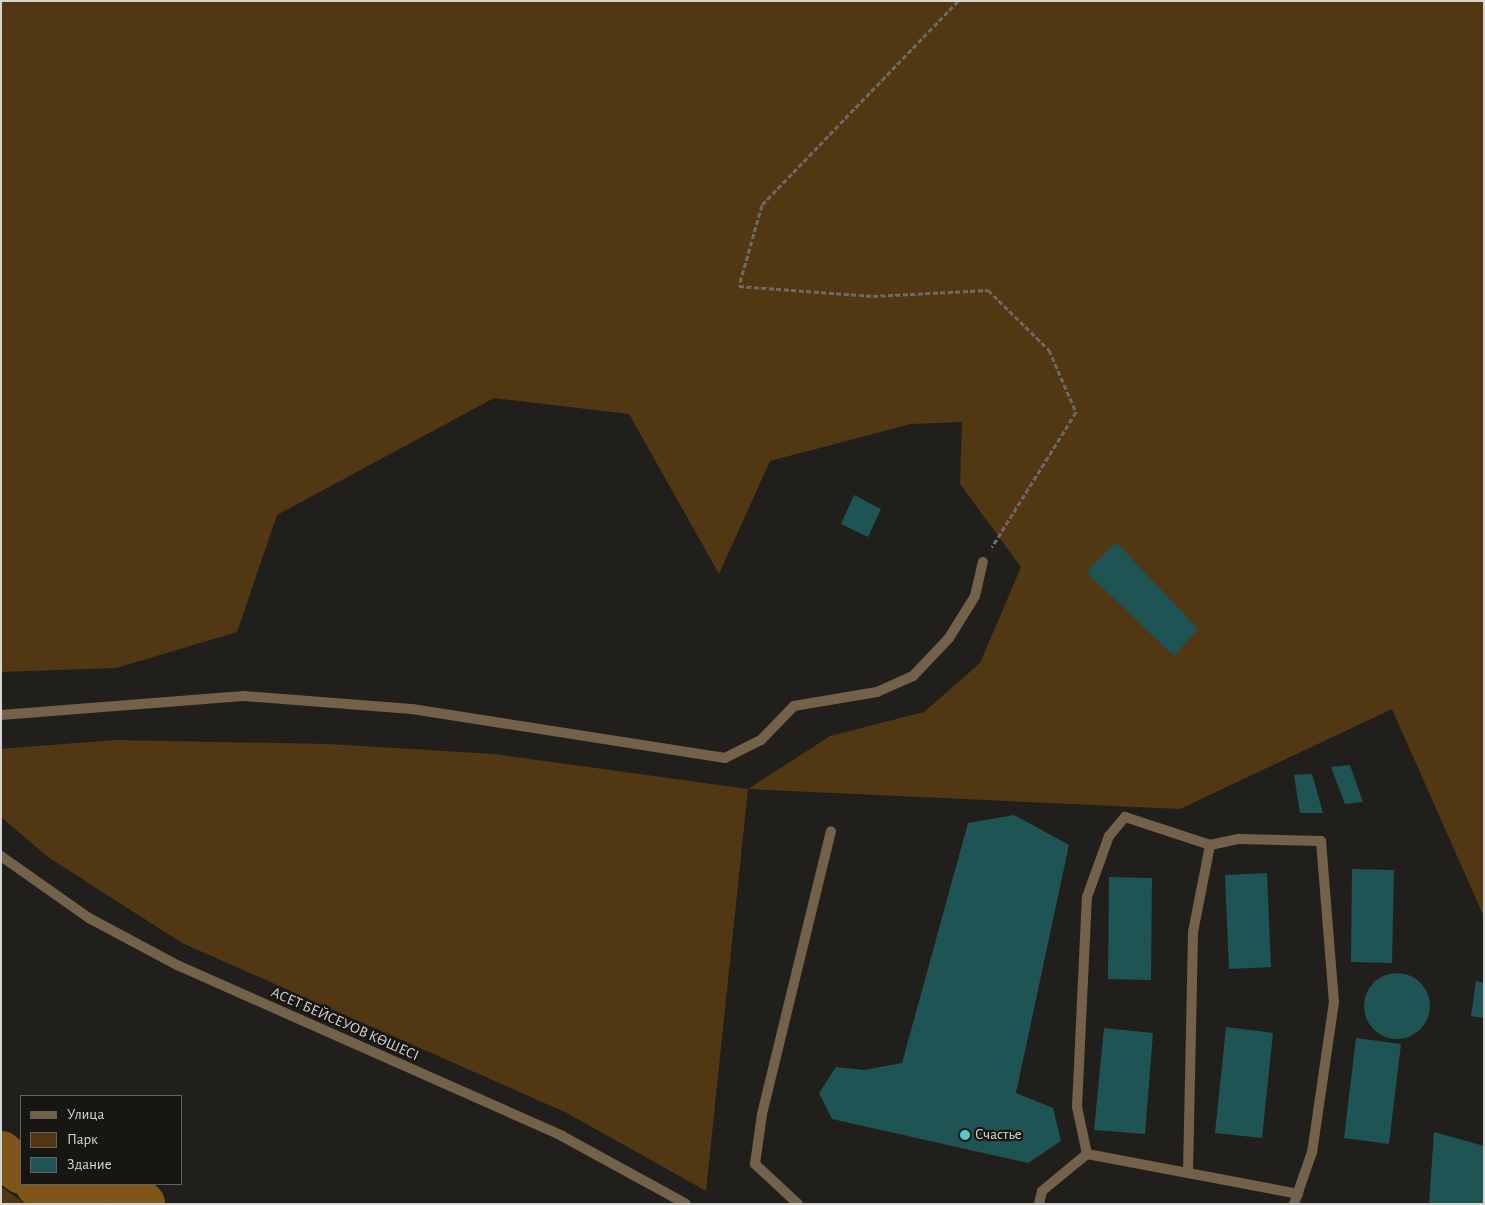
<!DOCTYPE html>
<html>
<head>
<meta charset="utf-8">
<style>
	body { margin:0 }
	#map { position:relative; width:1485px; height:1205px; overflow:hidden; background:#211f1c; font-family:"Alegreya Sans",sans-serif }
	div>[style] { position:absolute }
	.green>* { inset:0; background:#523713 }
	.river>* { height:46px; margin:-23px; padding:0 23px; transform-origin:23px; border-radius:23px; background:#7f5518 }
	.building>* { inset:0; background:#1f5455 }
	.round { border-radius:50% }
	.path>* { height:3px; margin-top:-1.5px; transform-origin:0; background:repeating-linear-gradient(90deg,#6c6a67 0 5px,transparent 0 7.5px) }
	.service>* { height:10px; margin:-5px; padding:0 5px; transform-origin:5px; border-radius:5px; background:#74614a }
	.minor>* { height:10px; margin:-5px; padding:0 5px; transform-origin:5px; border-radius:5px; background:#74614a }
	.tertiary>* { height:10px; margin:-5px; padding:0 5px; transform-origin:5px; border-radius:5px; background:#74614a }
	.dots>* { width:14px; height:14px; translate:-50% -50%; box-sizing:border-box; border:2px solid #181613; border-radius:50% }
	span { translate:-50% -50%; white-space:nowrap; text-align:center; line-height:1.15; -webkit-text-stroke:4.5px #181613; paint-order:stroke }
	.street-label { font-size:15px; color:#d7d5d3 }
	.poi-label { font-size:15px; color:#d7d5d3 }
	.left { translate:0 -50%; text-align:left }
	.frame { position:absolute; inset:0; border:2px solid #d7d5d3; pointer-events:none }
	.legend { position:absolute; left:20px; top:1095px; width:162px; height:90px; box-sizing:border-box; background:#181613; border:1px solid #646260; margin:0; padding:6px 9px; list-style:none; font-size:15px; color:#d7d5d3 }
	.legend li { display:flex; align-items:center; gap:10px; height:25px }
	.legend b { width:25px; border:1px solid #646260 }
</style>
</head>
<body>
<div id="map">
	<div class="green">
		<i style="clip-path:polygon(1px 1px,1484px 1px,1484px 917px,1392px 709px,1180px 809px,748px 789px,706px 1191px,567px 1113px,182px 943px,48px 857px,1px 817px,1px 749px,114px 740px,328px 744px,494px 754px,748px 789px,830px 736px,924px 712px,980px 663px,1021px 567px,960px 484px,962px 422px,911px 424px,770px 461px,719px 574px,629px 414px,494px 398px,277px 515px,237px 632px,116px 668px,1px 672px)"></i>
		<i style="clip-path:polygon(1px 1187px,26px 1204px,1px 1204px)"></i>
	</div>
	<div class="river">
		<i style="left:1px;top:1154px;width:26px;rotate:40deg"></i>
		<i style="left:38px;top:1184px;width:16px;rotate:38deg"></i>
		<i style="left:51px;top:1194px;width:79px"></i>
		<i style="left:130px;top:1194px;width:16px;rotate:40deg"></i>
	</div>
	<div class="building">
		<i style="clip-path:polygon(854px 495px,881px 509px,868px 537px,841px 524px)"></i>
		<i style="clip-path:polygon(1116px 542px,1198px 629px,1174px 656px,1086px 572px)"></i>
		<i style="clip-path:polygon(1350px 765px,1363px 802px,1345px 804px,1331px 767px)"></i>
		<i style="clip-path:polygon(1312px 774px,1323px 813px,1300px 813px,1294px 775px)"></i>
		<i style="clip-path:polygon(1014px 815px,1069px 845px,1016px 1093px,1053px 1108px,1061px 1141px,1028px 1163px,832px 1119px,819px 1093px,836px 1067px,864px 1070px,902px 1063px,968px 823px)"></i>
		<i style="clip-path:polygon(1352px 869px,1394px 870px,1392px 963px,1351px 962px)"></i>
		<i style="clip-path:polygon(1267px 873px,1271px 967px,1229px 969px,1225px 875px)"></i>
		<i style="clip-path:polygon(1109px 877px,1152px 878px,1151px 980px,1108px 979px)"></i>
		<i class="round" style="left:1364px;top:973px;width:66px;height:66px"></i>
		<i style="clip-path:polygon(1476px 981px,1484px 983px,1484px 1018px,1471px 1016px)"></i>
		<i style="clip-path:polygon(1226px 1027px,1273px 1033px,1262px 1138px,1215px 1133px)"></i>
		<i style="clip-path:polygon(1104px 1028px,1153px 1033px,1145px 1134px,1094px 1130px)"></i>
		<i style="clip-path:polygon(1356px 1038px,1401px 1044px,1389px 1144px,1344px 1138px)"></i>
		<i style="clip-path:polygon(1434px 1132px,1484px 1146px,1484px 1204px,1429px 1204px)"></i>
	</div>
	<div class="path">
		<i style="left:958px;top:1px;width:283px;rotate:133.9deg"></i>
		<i style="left:762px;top:205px;width:84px;rotate:105.9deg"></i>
		<i style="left:739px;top:286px;width:134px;rotate:4.3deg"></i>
		<i style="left:873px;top:296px;width:115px;rotate:-3deg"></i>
		<i style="left:988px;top:290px;width:86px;rotate:44.5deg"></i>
		<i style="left:1049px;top:350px;width:68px;rotate:66.5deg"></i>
		<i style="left:1076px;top:412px;width:159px;rotate:121.9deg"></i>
	</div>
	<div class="service">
		<i style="left:1087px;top:1154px;width:215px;rotate:10.7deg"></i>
		<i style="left:1188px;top:1173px;width:241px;rotate:-88.8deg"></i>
		<i style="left:1193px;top:932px;width:89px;rotate:-78.9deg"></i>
		<i style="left:798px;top:1204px;width:59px;rotate:-137.1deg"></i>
		<i style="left:755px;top:1164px;width:50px;rotate:-82deg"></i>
		<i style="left:762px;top:1114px;width:291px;rotate:-76.3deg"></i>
		<i style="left:1039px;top:1204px;width:13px;rotate:-77deg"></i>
		<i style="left:1042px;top:1191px;width:58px;rotate:-39.4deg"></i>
		<i style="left:1087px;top:1154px;width:48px;rotate:-102deg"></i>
		<i style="left:1077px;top:1107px;width:210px;rotate:-87.3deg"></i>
		<i style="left:1087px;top:897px;width:65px;rotate:-70.2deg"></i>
		<i style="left:1109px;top:836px;width:25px;rotate:-50deg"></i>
		<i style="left:1125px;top:817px;width:89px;rotate:18.2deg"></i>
		<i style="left:1210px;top:845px;width:30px;rotate:-12deg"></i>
		<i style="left:1239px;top:839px;width:82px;rotate:1.4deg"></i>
		<i style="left:1321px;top:841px;width:162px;rotate:85.4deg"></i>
		<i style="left:1334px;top:1002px;width:152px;rotate:98.3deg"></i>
		<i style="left:1312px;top:1152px;width:55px;rotate:109.1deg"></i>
	</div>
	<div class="minor">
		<i style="left:1px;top:715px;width:243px;rotate:-4.5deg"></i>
		<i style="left:243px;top:696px;width:169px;rotate:4.4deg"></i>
		<i style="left:412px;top:709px;width:317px;rotate:8.9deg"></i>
		<i style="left:725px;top:758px;width:40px;rotate:-26.6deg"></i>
		<i style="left:761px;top:740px;width:47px;rotate:-45.9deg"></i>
		<i style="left:794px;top:706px;width:84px;rotate:-9.6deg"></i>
		<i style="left:877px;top:692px;width:39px;rotate:-24deg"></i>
		<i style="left:913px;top:676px;width:52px;rotate:-46.5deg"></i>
		<i style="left:949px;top:638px;width:49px;rotate:-58.2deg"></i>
		<i style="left:975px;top:596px;width:35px;rotate:-77deg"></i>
	</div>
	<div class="tertiary">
		<i style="left:1px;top:856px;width:108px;rotate:35.2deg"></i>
		<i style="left:89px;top:918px;width:100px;rotate:28.1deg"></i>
		<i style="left:177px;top:965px;width:421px;rotate:23.9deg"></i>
		<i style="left:562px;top:1136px;width:141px;rotate:28.7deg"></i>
	</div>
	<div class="dots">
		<i style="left:965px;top:1135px;background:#52cdce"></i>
	</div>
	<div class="street-label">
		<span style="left:345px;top:1024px;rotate:24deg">АСЕТ БЕЙСЕУОВ КӨШЕСІ</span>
	</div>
	<div class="poi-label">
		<span class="left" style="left:975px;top:1135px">Счастье</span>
	</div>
	<div class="frame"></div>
	<ul class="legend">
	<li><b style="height:6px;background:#74614a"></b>Улица</li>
	<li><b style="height:14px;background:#523713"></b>Парк</li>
	<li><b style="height:14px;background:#1f5455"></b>Здание</li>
	</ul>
</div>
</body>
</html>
